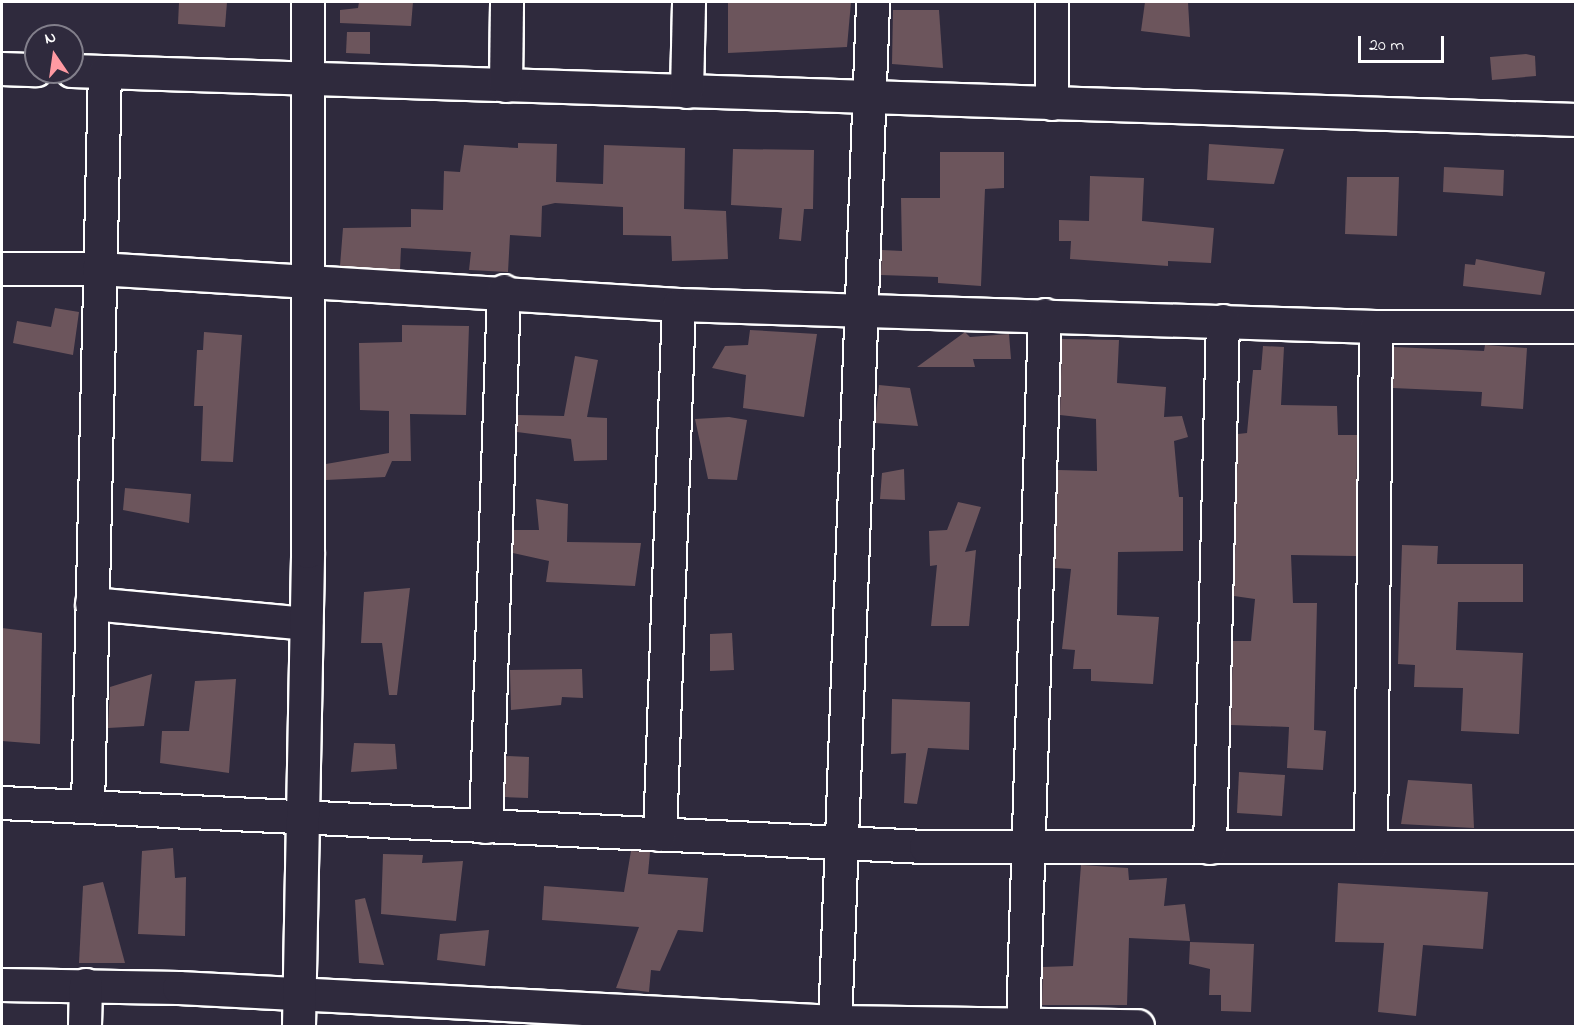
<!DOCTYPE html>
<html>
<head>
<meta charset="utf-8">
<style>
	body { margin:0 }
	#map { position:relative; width:1577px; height:1028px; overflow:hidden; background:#2f2a3d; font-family:"Indie Flower",sans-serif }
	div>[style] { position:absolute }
	.building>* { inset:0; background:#6c555c }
	.roads { filter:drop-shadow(2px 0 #fff) drop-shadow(-2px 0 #fff) drop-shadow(0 2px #fff) drop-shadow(0 -2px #fff) }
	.minor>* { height:32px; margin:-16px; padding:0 16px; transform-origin:16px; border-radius:16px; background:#2f2a3d }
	span { translate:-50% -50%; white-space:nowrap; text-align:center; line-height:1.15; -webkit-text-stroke:4.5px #2f2a3d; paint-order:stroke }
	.frame { position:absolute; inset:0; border:3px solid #fff; pointer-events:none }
	.north { position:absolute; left:24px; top:24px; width:60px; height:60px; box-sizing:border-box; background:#2f2a3d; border:2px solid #827f8b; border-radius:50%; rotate:347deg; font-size:16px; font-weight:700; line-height:24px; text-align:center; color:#fff }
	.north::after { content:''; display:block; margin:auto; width:21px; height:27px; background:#ff9aa2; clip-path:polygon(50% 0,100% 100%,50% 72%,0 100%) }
	.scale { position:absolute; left:1358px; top:36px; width:86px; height:27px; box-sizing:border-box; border:3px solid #fff; border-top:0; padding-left:8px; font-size:18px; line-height:21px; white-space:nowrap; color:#fff; -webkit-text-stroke:4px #2f2a3d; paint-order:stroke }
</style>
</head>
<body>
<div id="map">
	<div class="building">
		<i style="clip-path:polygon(179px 2px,227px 2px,225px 27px,178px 24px)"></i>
		<i style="clip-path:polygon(359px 2px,413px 2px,411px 26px,340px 23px,340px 10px,358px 8px)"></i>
		<i style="clip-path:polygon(728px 2px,851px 2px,847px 47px,728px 53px)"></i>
		<i style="clip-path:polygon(1145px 2px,1188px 2px,1190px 37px,1141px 31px)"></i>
		<i style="clip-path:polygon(893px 10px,939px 10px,943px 68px,892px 64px)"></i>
		<i style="clip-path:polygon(347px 32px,370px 32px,370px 54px,346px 53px)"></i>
		<i style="clip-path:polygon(1526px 54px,1535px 56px,1536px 76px,1492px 80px,1490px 57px)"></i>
		<i style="clip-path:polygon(518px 143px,557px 144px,556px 182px,603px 184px,604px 145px,685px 148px,684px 209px,726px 211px,728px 259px,672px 261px,671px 236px,623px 235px,623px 207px,555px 203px,542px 206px,541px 237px,510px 235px,508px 272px,469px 270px,471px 252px,401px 248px,400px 270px,340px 266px,343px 228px,411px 227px,411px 209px,443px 210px,444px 171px,460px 172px,464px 145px,518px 148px)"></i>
		<i style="clip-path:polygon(1209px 144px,1284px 149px,1274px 184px,1207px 180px)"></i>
		<i style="clip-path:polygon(733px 149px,814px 150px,813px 209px,804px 209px,801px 241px,779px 239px,782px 208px,731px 205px)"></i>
		<i style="clip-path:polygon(940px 152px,1004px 152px,1004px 188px,985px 189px,981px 286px,938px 283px,938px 277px,881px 275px,882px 250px,902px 251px,901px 198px,940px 198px)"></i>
		<i style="clip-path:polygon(1444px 167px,1504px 170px,1503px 196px,1443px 192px)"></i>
		<i style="clip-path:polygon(1090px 176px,1144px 178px,1142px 221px,1214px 228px,1211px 263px,1168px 261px,1168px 266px,1070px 259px,1071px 241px,1059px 241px,1059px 220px,1089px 221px)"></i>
		<i style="clip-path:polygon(1347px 177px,1399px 177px,1397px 236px,1345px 234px)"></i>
		<i style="clip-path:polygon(1476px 259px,1545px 272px,1541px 295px,1463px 286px,1465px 264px,1475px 265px)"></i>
		<i style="clip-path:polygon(55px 308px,79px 312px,73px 355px,13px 343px,17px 321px,51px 327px)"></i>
		<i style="clip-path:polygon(402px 325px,469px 326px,466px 415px,410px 414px,411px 461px,392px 461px,385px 477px,326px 480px,326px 464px,389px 453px,389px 411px,360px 410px,359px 343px,402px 342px)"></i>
		<i style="clip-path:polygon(750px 330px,817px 334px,804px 417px,743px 408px,746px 375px,712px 368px,725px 346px,748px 345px)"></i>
		<i style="clip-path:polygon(204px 332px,242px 335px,233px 462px,201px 461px,203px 406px,194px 406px,197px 350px,203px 350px)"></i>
		<i style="clip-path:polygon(965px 332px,970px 337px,1009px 334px,1011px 359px,973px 359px,975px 367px,917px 367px)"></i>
		<i style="clip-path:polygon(1062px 339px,1119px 340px,1117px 383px,1166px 387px,1164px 417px,1182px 416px,1188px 437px,1174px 441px,1179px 497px,1183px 497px,1183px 551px,1118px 552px,1117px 615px,1159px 617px,1153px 684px,1091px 681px,1091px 669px,1073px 669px,1075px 650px,1062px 649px,1071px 569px,1055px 568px,1058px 470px,1097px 471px,1096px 419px,1060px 415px)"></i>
		<i style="clip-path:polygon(1485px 345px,1527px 348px,1523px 409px,1481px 406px,1482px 392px,1393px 388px,1394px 347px,1484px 351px)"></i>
		<i style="clip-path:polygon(1263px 346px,1284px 347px,1281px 405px,1337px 406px,1338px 435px,1357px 435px,1356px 556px,1291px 555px,1293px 603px,1317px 603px,1314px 730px,1326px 731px,1323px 770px,1287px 768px,1289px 727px,1231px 725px,1233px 641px,1251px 641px,1255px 599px,1234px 596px,1238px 434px,1247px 433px,1253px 370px,1261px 370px)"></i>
		<i style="clip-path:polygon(575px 356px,598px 360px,587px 417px,607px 418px,607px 460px,574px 461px,571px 439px,517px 432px,518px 415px,564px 416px)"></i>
		<i style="clip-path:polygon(879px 385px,910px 388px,918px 426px,875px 423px)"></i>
		<i style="clip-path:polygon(729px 417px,747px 420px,737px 480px,708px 479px,695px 419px)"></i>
		<i style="clip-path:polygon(904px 469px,905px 500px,880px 499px,882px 473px)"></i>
		<i style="clip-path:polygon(125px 488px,191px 494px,189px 523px,123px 510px)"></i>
		<i style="clip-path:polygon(536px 499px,568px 504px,567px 542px,641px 543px,635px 586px,546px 582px,549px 561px,513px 553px,514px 530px,539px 530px)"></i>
		<i style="clip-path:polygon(958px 502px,981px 507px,965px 552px,976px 550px,969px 626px,931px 626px,937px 565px,930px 566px,929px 531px,947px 530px)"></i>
		<i style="clip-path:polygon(1402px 545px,1438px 546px,1437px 564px,1523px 564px,1523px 602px,1458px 602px,1456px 650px,1523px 653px,1519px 734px,1461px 731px,1463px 688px,1414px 687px,1415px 665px,1398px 664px)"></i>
		<i style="clip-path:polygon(410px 588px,397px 695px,389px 695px,382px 643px,361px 643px,364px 592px)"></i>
		<i style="clip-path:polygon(2px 628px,42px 633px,40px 744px,2px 741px)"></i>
		<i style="clip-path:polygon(732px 633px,734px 670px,710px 671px,710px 634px)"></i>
		<i style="clip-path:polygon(582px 669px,583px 698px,562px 697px,561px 705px,511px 710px,510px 670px)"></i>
		<i style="clip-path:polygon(152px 674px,144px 726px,108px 728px,110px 687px)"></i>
		<i style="clip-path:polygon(236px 679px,229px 773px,160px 763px,162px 731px,189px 731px,195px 681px)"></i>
		<i style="clip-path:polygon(892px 699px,970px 702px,969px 750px,928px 748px,917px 804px,904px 803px,906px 753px,891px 754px)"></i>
		<i style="clip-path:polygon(354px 743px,395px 744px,397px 769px,351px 772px)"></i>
		<i style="clip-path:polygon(506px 756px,529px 757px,528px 798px,505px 797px)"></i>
		<i style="clip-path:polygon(1239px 772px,1285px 775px,1282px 816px,1237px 813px)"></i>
		<i style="clip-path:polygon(1408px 780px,1472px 784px,1474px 828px,1401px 824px)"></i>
		<i style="clip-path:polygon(173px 848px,175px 878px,186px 877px,185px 936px,138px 934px,142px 851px)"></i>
		<i style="clip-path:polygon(631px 851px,650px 852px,648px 874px,708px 878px,703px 932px,678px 930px,660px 971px,651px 970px,649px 992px,616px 988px,639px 927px,542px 920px,544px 886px,624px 892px)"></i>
		<i style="clip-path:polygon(383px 854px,423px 855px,422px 863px,463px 861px,456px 921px,381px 914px)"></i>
		<i style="clip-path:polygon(1081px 865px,1128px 868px,1129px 880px,1167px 878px,1164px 906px,1185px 904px,1190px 941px,1129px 938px,1127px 1005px,1042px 1005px,1043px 967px,1073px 966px)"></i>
		<i style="clip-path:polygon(103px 882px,125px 963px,79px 963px,83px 886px)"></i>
		<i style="clip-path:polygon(1338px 883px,1488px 892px,1483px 949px,1423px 945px,1416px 1016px,1378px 1012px,1384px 943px,1335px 942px)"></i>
		<i style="clip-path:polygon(365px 898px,384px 965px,359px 963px,355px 900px)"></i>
		<i style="clip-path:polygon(489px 930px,485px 966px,437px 960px,440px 934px)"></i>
		<i style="clip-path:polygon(1190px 942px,1254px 944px,1251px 1012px,1221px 1011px,1221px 995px,1209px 995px,1210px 969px,1189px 964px)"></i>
	</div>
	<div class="roads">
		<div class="minor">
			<i style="left:2px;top:69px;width:34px;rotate:2deg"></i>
			<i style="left:72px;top:71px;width:1505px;rotate:1.87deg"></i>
			<i style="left:506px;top:86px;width:84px;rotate:-89.3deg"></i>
			<i style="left:687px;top:92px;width:90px;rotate:-88.7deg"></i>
			<i style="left:1052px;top:104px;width:102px;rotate:-90deg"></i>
			<i style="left:2px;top:269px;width:97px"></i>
			<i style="left:99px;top:269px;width:581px;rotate:3.55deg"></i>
			<i style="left:679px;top:305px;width:697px;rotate:1.81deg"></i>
			<i style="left:1376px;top:327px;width:200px"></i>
			<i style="left:92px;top:604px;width:215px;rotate:5.3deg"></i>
			<i style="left:2px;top:803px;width:925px;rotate:2.73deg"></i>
			<i style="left:926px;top:847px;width:650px"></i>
			<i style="left:88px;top:807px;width:735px;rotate:-88.68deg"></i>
			<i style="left:486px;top:827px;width:536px;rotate:-88.08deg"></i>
			<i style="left:660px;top:835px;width:530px;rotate:-87.95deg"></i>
			<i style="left:1371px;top:847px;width:520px;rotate:-89.45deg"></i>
			<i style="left:1210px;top:848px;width:527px;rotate:-88.59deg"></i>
			<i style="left:2px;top:985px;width:177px;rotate:1deg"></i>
			<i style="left:179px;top:988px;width:657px;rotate:2.97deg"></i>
			<i style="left:835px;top:1022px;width:303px;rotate:0.8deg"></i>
			<i style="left:85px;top:1026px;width:41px;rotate:-88.6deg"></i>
			<i style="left:299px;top:1026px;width:474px;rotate:-88.9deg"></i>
			<i style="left:308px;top:552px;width:550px;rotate:-90deg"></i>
			<i style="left:835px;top:1026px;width:1025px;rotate:-87.87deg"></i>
			<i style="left:1023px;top:1026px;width:711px;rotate:-88.23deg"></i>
		</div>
	</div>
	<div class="frame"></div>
	<div class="north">N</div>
	<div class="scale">20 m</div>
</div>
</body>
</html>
